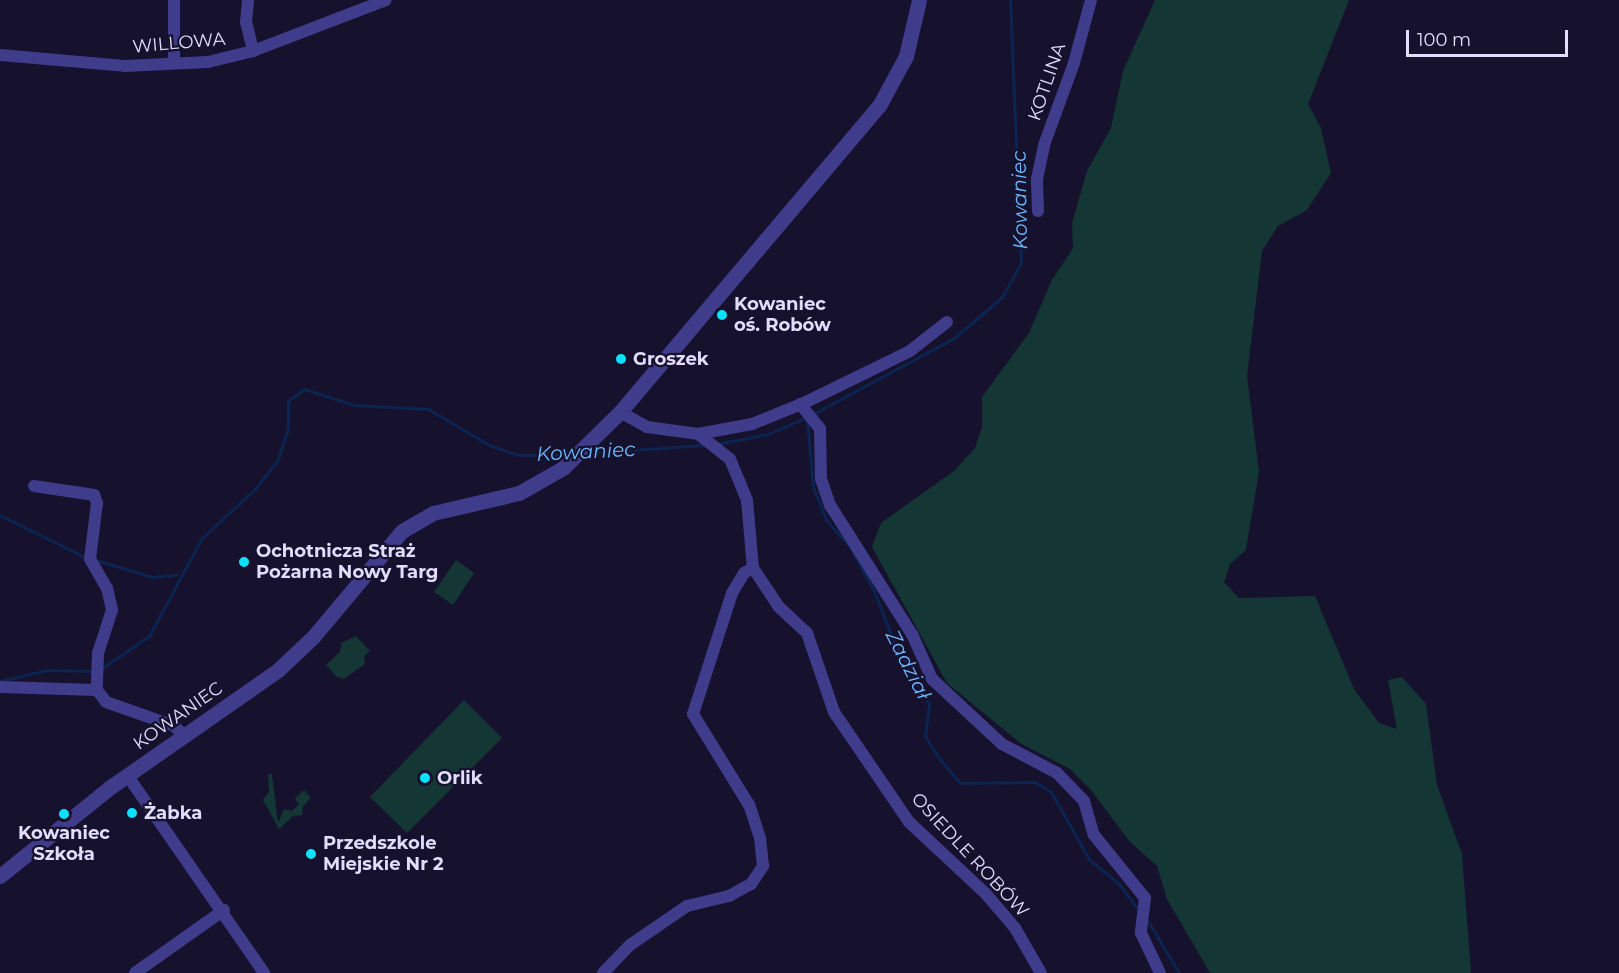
<!DOCTYPE html>
<html>
<head>
<meta charset="utf-8">
<style>
	body { margin:0 }
	#map { position:relative; width:1619px; height:973px; overflow:hidden; background:#16112d; font-family:Montserrat,sans-serif }
	div>[style] { position:absolute }
	.green>* { inset:0; background:#143736 }
	.stream>* { height:3px; margin:-1.5px; padding:0 1.5px; transform-origin:1.5px; border-radius:1.5px; background:#0c2451 }
	.minor>* { height:12px; margin:-6px; padding:0 6px; transform-origin:6px; border-radius:6px; background:#403c8c }
	.tertiary>* { height:15px; margin:-7.5px; padding:0 7.5px; transform-origin:7.5px; border-radius:7.5px; background:#403c8c }
	.dots>* { width:16px; height:16px; translate:-50% -50%; box-sizing:border-box; border:3px solid #16112d; border-radius:50% }
	span { translate:-50% -50%; white-space:nowrap; text-align:center; line-height:1.15; -webkit-text-stroke:4.5px #16112d; paint-order:stroke }
	.street-label { font-size:18px; color:#e1ddff }
	.poi-label { font-size:18px; color:#e1ddff; font-weight:700 }
	.left { translate:0 -50%; text-align:left }
	.water-label { font-size:20px; color:#6bb8ff; font-style:italic }
	.scale { position:absolute; left:1406px; top:30px; width:162px; height:27px; box-sizing:border-box; border:3px solid #e1ddff; border-top:0; padding-left:8px; font-size:18px; line-height:21px; white-space:nowrap; color:#e1ddff; -webkit-text-stroke:4px #16112d; paint-order:stroke }
</style>
</head>
<body>
<div id="map">
	<div class="green">
		<i style="clip-path:polygon(1155px 0,1349px 0,1308px 104px,1321px 128px,1331px 173px,1307px 210px,1278px 226px,1262px 251px,1247px 376px,1259px 472px,1246px 550px,1230px 564px,1224px 582px,1239px 598px,1315px 596px,1354px 689px,1379px 723px,1397px 729px,1388px 680px,1402px 677px,1426px 704px,1437px 785px,1462px 854px,1471px 973px,1210px 973px,1167px 899px,1157px 866px,1130px 842px,1091px 790px,1070px 769px,1020px 743px,947px 683px,872px 547px,881px 523px,954px 471px,975px 448px,982px 427px,982px 397px,1029px 333px,1052px 280px,1073px 248px,1072px 223px,1087px 171px,1111px 128px,1123px 71px)"></i>
		<i style="clip-path:polygon(456px 560px,474px 573px,453px 605px,434px 592px)"></i>
		<i style="clip-path:polygon(356px 636px,370px 651px,364px 656px,365px 664px,344px 679px,337px 677px,326px 665px,340px 652px,341px 643px)"></i>
		<i style="clip-path:polygon(464px 700px,502px 738px,407px 833px,370px 797px)"></i>
		<i style="clip-path:polygon(268px 774px,272px 774px,278px 823px,284px 809px,292px 811px,299px 804px,295px 799px,304px 790px,311px 798px,303px 806px,302px 815px,293px 816px,279px 829px,263px 800px,269px 792px)"></i>
	</div>
	<div class="stream">
		<i style="left:813px;top:414px;width:160px;rotate:-28.3deg"></i>
		<i style="left:954px;top:338px;width:63px;rotate:-40.5deg"></i>
		<i style="left:1002px;top:297px;width:39px;rotate:-61deg"></i>
		<i style="left:1021px;top:263px;width:263px;rotate:-92.4deg"></i>
		<i style="left:807px;top:420px;width:67px;rotate:84.9deg"></i>
		<i style="left:813px;top:487px;width:37px;rotate:68deg"></i>
		<i style="left:827px;top:521px;width:36px;rotate:48deg"></i>
		<i style="left:851px;top:548px;width:47px;rotate:61.8deg"></i>
		<i style="left:873px;top:589px;width:57px;rotate:68.4deg"></i>
		<i style="left:894px;top:642px;width:71px;rotate:60.6deg"></i>
		<i style="left:929px;top:704px;width:32px;rotate:97deg"></i>
		<i style="left:925px;top:736px;width:26px;rotate:58deg"></i>
		<i style="left:939px;top:758px;width:33px;rotate:50deg"></i>
		<i style="left:960px;top:783px;width:75px;rotate:-0.8deg"></i>
		<i style="left:1035px;top:782px;width:19px;rotate:32deg"></i>
		<i style="left:1051px;top:792px;width:77px;rotate:60.4deg"></i>
		<i style="left:1089px;top:859px;width:39px;rotate:40deg"></i>
		<i style="left:1119px;top:884px;width:34px;rotate:53deg"></i>
		<i style="left:716px;top:444px;width:53px;rotate:-10.9deg"></i>
		<i style="left:768px;top:434px;width:43px;rotate:-23.6deg"></i>
		<i style="left:587px;top:453px;width:119px;rotate:-3.8deg"></i>
		<i style="left:0;top:515px;width:97px;rotate:26.3deg"></i>
		<i style="left:96px;top:560px;width:59px;rotate:16.9deg"></i>
		<i style="left:152px;top:577px;width:25px;rotate:-5deg"></i>
		<i style="left:102px;top:668px;width:57px;rotate:-34.2deg"></i>
		<i style="left:149px;top:636px;width:111px;rotate:-61.6deg"></i>
		<i style="left:202px;top:538px;width:72px;rotate:-42.8deg"></i>
		<i style="left:255px;top:489px;width:36px;rotate:-52deg"></i>
		<i style="left:277px;top:461px;width:34px;rotate:-71deg"></i>
		<i style="left:288px;top:429px;width:28px;rotate:-90deg"></i>
		<i style="left:288px;top:401px;width:20px;rotate:-37deg"></i>
		<i style="left:304px;top:389px;width:52px;rotate:17.7deg"></i>
		<i style="left:354px;top:405px;width:74px;rotate:3.1deg"></i>
		<i style="left:428px;top:409px;width:71px;rotate:30.5deg"></i>
		<i style="left:489px;top:445px;width:31px;rotate:19deg"></i>
		<i style="left:518px;top:455px;width:51px"></i>
		<i style="left:0;top:681px;width:48px;rotate:-13.2deg"></i>
		<i style="left:47px;top:670px;width:46px;rotate:1.2deg"></i>
		<i style="left:1148px;top:921px;width:61px;rotate:59.2deg"></i>
	</div>
	<div class="minor">
		<i style="left:174px;top:0;width:63px;rotate:90deg"></i>
		<i style="left:248px;top:0;width:22px;rotate:95deg"></i>
		<i style="left:246px;top:22px;width:30px;rotate:76deg"></i>
		<i style="left:0;top:55px;width:125px;rotate:5deg"></i>
		<i style="left:125px;top:66px;width:83px;rotate:-2.8deg"></i>
		<i style="left:208px;top:62px;width:46px;rotate:-13.7deg"></i>
		<i style="left:253px;top:51px;width:142px;rotate:-21deg"></i>
		<i style="left:1038px;top:211px;width:32px;rotate:-92deg"></i>
		<i style="left:1037px;top:179px;width:35px;rotate:-78deg"></i>
		<i style="left:1044px;top:145px;width:87px;rotate:-69.9deg"></i>
		<i style="left:1074px;top:63px;width:65px;rotate:-74.9deg"></i>
		<i style="left:800px;top:404px;width:32px;rotate:51deg"></i>
		<i style="left:820px;top:429px;width:50px;rotate:88.9deg"></i>
		<i style="left:821px;top:479px;width:28px;rotate:71deg"></i>
		<i style="left:830px;top:505px;width:153px;rotate:57.6deg"></i>
		<i style="left:912px;top:634px;width:49px;rotate:66deg"></i>
		<i style="left:932px;top:679px;width:96px;rotate:42.9deg"></i>
		<i style="left:1002px;top:744px;width:62px;rotate:27.8deg"></i>
		<i style="left:1057px;top:773px;width:39px;rotate:46deg"></i>
		<i style="left:1084px;top:801px;width:35px;rotate:74deg"></i>
		<i style="left:1094px;top:835px;width:81px;rotate:51deg"></i>
		<i style="left:1145px;top:898px;width:35px;rotate:97deg"></i>
		<i style="left:1141px;top:933px;width:44px;rotate:64.6deg"></i>
		<i style="left:620px;top:412px;width:31px;rotate:29deg"></i>
		<i style="left:647px;top:427px;width:51px;rotate:7.8deg"></i>
		<i style="left:698px;top:434px;width:41px;rotate:38deg"></i>
		<i style="left:730px;top:459px;width:44px;rotate:67.5deg"></i>
		<i style="left:747px;top:500px;width:68px;rotate:85deg"></i>
		<i style="left:753px;top:568px;width:47px;rotate:56.3deg"></i>
		<i style="left:779px;top:607px;width:38px;rotate:43deg"></i>
		<i style="left:807px;top:633px;width:83px;rotate:71.1deg"></i>
		<i style="left:834px;top:712px;width:133px;rotate:55.7deg"></i>
		<i style="left:909px;top:822px;width:105px;rotate:43.1deg"></i>
		<i style="left:986px;top:894px;width:45px;rotate:49.5deg"></i>
		<i style="left:1015px;top:928px;width:52px;rotate:60deg"></i>
		<i style="left:698px;top:434px;width:55px;rotate:-10.5deg"></i>
		<i style="left:752px;top:424px;width:56px;rotate:-22deg"></i>
		<i style="left:804px;top:403px;width:118px;rotate:-26.1deg"></i>
		<i style="left:910px;top:351px;width:47px;rotate:-38.1deg"></i>
		<i style="left:34px;top:486px;width:61px;rotate:8.5deg"></i>
		<i style="left:94px;top:495px;width:9px;rotate:69deg"></i>
		<i style="left:97px;top:503px;width:56px;rotate:97.1deg"></i>
		<i style="left:90px;top:559px;width:34px;rotate:60deg"></i>
		<i style="left:107px;top:588px;width:23px;rotate:77deg"></i>
		<i style="left:112px;top:610px;width:45px;rotate:108deg"></i>
		<i style="left:98px;top:653px;width:37px;rotate:92deg"></i>
		<i style="left:97px;top:690px;width:15px;rotate:53deg"></i>
		<i style="left:106px;top:702px;width:72px;rotate:19.4deg"></i>
		<i style="left:174px;top:726px;width:13px;rotate:42deg"></i>
		<i style="left:0;top:687px;width:97px;rotate:1.8deg"></i>
		<i style="left:127px;top:775px;width:241px;rotate:55.3deg"></i>
		<i style="left:135px;top:973px;width:109px;rotate:-35.3deg"></i>
		<i style="left:603px;top:973px;width:39px;rotate:-46deg"></i>
		<i style="left:630px;top:945px;width:69px;rotate:-34.4deg"></i>
		<i style="left:687px;top:906px;width:43px;rotate:-13.4deg"></i>
		<i style="left:729px;top:896px;width:25px;rotate:-29deg"></i>
		<i style="left:751px;top:884px;width:22px;rotate:-56deg"></i>
		<i style="left:763px;top:866px;width:28px;rotate:-96deg"></i>
		<i style="left:760px;top:838px;width:35px;rotate:-108deg"></i>
		<i style="left:749px;top:805px;width:107px;rotate:-121.6deg"></i>
		<i style="left:693px;top:714px;width:127px;rotate:-72.1deg"></i>
		<i style="left:732px;top:593px;width:23px;rotate:-59deg"></i>
		<i style="left:744px;top:573px;width:10px;rotate:-29deg"></i>
	</div>
	<div class="tertiary">
		<i style="left:0;top:876px;width:140px;rotate:-38.9deg"></i>
		<i style="left:109px;top:788px;width:206px;rotate:-34.9deg"></i>
		<i style="left:278px;top:670px;width:48px;rotate:-43.3deg"></i>
		<i style="left:313px;top:637px;width:138px;rotate:-50deg"></i>
		<i style="left:402px;top:531px;width:36px;rotate:-30deg"></i>
		<i style="left:433px;top:513px;width:88px;rotate:-13.1deg"></i>
		<i style="left:519px;top:493px;width:51px;rotate:-29.6deg"></i>
		<i style="left:563px;top:468px;width:80px;rotate:-44.5deg"></i>
		<i style="left:620px;top:412px;width:401px;rotate:-49.8deg"></i>
		<i style="left:879px;top:106px;width:57px;rotate:-61.6deg"></i>
		<i style="left:906px;top:56px;width:57px;rotate:-76.9deg"></i>
	</div>
	<div class="dots">
		<i style="left:722px;top:315px;background:#09e2ff"></i>
		<i style="left:621px;top:359px;background:#09e2ff"></i>
		<i style="left:244px;top:562px;background:#09e2ff"></i>
		<i style="left:425px;top:778px;background:#09e2ff"></i>
		<i style="left:132px;top:813px;background:#09e2ff"></i>
		<i style="left:64px;top:814px;background:#09e2ff"></i>
		<i style="left:311px;top:854px;background:#09e2ff"></i>
	</div>
	<div class="street-label">
		<span style="left:179px;top:43px;rotate:-5deg">WILLOWA</span>
		<span style="left:1047px;top:82px;rotate:-71deg">KOTLINA</span>
		<span style="left:178px;top:716px;rotate:-35deg">KOWANIEC</span>
		<span style="left:970px;top:855px;rotate:47deg">OSIEDLE ROBÓW</span>
	</div>
	<div class="poi-label">
		<span class="left" style="left:734px;top:315px">Kowaniec<br>oś. Robów</span>
		<span class="left" style="left:633px;top:359px">Groszek</span>
		<span class="left" style="left:256px;top:562px">Ochotnicza Straż<br>Pożarna Nowy Targ</span>
		<span class="left" style="left:437px;top:778px">Orlik</span>
		<span class="left" style="left:144px;top:813px">Żabka</span>
		<span style="left:64px;top:844px">Kowaniec<br>Szkoła</span>
		<span class="left" style="left:323px;top:854px">Przedszkole<br>Miejskie Nr 2</span>
	</div>
	<div class="water-label">
		<span style="left:1020px;top:200px;rotate:-91deg">Kowaniec</span>
		<span style="left:586px;top:452px;rotate:-3deg">Kowaniec</span>
		<span style="left:908px;top:665px;rotate:63deg">Zadział</span>
	</div>
	<div class="scale">100 m</div>
</div>
</body>
</html>
